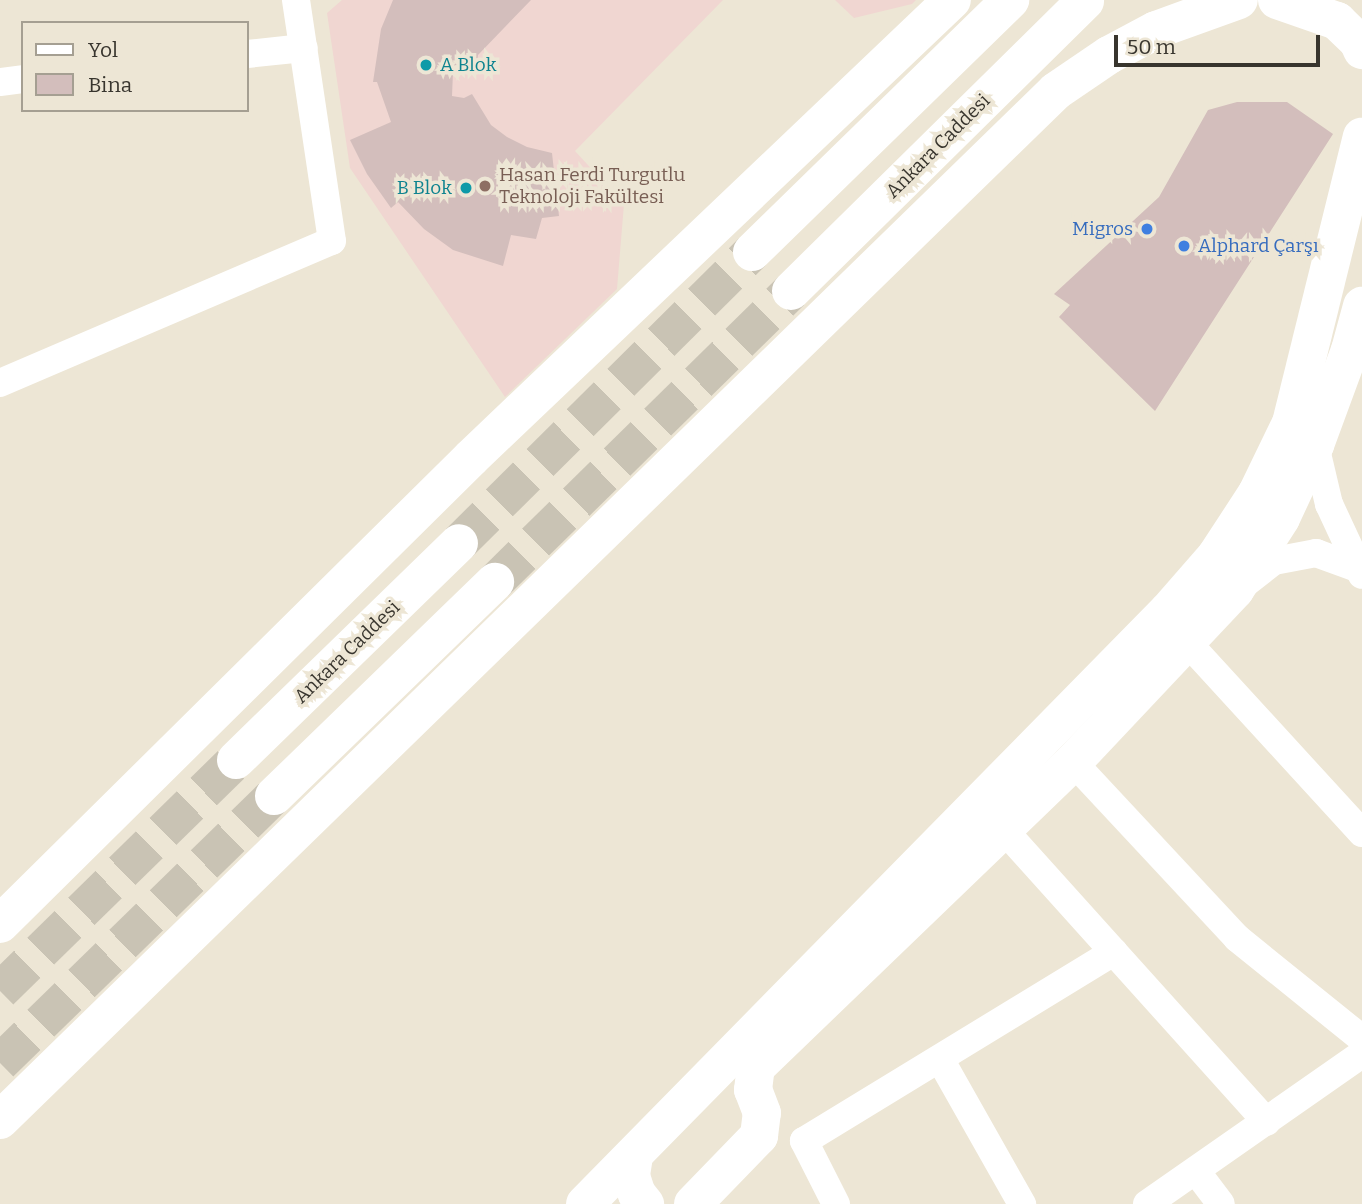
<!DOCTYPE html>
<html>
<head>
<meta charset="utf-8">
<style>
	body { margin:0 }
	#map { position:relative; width:1362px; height:1204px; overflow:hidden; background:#ede6d5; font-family:Bitter,serif }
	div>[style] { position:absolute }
	.education>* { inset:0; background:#f0d6d1 }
	.building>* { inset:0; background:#d3bebc }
	.highway-tunnel>* { height:38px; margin-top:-19px; transform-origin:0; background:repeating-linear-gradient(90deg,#c9c3b4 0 38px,transparent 0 57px) }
	.street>* { height:28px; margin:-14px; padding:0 14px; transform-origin:14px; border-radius:14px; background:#fff }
	.secondary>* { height:38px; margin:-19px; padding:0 19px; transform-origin:19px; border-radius:19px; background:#fff }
	.highway>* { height:38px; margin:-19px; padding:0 19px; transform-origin:19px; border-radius:19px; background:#fff }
	.dots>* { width:19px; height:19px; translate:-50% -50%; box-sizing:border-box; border:4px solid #ede6d5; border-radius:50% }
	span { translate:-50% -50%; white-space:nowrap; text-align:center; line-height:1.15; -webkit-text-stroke:7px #ede6d5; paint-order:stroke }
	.culture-label { font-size:19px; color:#0d838f }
	.left { translate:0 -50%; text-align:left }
	.right { translate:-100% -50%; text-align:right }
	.street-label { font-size:19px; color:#38352e }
	.education-label { font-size:19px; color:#785e54 }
	.shop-label { font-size:19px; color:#366cbe }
	.legend { position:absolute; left:21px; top:21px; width:228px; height:91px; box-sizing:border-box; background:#ede6d5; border:2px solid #a59f92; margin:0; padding:9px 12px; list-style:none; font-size:21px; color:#38352e }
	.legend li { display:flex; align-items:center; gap:14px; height:35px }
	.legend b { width:35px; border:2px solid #a59f92 }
	.scale { position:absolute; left:1114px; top:35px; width:206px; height:32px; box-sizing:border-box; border:4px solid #38352e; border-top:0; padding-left:9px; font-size:21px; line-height:24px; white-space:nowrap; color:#38352e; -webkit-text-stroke:5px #ede6d5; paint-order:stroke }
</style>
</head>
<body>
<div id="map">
	<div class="education">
		<i style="clip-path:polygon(342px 0,723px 0,575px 151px,624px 204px,617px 289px,505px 397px,350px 168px,327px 13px)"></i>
		<i style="clip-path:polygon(835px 0,916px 0,912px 4px,854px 18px)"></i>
	</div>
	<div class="building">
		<i style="clip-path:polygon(393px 0,531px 0,478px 55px,476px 73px,453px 72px,452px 96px,464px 98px,472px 94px,491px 125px,507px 137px,527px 147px,552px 153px,559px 216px,542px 218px,536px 239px,511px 235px,503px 266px,453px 250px,424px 229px,398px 202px,391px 208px,367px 174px,350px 140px,391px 122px,377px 82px,373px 82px,381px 29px)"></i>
		<i style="clip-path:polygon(1237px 102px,1287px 102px,1333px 134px,1155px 411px,1059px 317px,1070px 305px,1054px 294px,1159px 197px,1208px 110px)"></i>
	</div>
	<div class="highway-tunnel">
		<i style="left:459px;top:543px;width:413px;rotate:-44.8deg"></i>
		<i style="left:495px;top:582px;width:415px;rotate:-44.5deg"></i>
		<i style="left:0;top:991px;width:330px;rotate:-44.4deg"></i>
		<i style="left:0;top:1063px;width:383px;rotate:-44.3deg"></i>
	</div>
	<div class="street">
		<i style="left:247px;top:54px;width:57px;rotate:-6deg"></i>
		<i style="left:0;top:82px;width:23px;rotate:-7deg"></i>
		<i style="left:0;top:383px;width:361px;rotate:-23.2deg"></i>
		<i style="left:332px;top:241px;width:244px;rotate:-98.5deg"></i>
		<i style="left:1315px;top:445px;width:61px;rotate:76.7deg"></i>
		<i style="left:1329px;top:504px;width:78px;rotate:65.1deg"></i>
		<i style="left:1247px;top:582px;width:34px;rotate:-38deg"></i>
		<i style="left:1274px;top:561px;width:43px;rotate:-10.8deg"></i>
		<i style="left:1316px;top:553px;width:44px;rotate:20.1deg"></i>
		<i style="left:1357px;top:568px;width:6px;rotate:-31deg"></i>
		<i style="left:1187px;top:642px;width:259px;rotate:47.5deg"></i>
		<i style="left:1073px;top:762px;width:241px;rotate:47deg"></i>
		<i style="left:1237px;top:938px;width:161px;rotate:38.9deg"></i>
		<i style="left:1003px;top:829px;width:394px;rotate:48deg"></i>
		<i style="left:940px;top:1059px;width:167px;rotate:60.5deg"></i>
		<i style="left:1196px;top:1171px;width:41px;rotate:52.9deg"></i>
		<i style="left:836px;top:1204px;width:71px;rotate:-116.9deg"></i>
		<i style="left:804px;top:1141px;width:363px;rotate:-31.4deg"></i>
		<i style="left:1147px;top:1204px;width:262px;rotate:-34.9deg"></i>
	</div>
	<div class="secondary">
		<i style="left:1277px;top:0;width:64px;rotate:19.3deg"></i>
		<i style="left:1337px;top:21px;width:29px;rotate:44deg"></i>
		<i style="left:1358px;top:41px;width:10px;rotate:66deg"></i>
		<i style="left:634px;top:1156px;width:20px;rotate:99deg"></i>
		<i style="left:631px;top:1176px;width:19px;rotate:72deg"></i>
		<i style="left:637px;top:1194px;width:13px;rotate:51deg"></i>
		<i style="left:585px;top:1204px;width:832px;rotate:-45.49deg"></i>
		<i style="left:1168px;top:611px;width:73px;rotate:-48.9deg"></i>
		<i style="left:1216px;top:556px;width:75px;rotate:-56.9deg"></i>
		<i style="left:1257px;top:493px;width:78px;rotate:-64.1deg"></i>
		<i style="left:1291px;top:423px;width:295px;rotate:-76.1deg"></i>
		<i style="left:693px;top:1204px;width:95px;rotate:-45.9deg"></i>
		<i style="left:759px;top:1136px;width:23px;rotate:-83deg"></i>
		<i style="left:762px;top:1113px;width:25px;rotate:-111deg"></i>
		<i style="left:753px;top:1090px;width:23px;rotate:-83deg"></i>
		<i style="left:756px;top:1067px;width:440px;rotate:-43.9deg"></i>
		<i style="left:1073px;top:762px;width:236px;rotate:-46.7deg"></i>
		<i style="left:1235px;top:590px;width:85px;rotate:-57.4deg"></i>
		<i style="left:1281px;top:518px;width:81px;rotate:-65deg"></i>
		<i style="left:1315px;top:445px;width:101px;rotate:-69.8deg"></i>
		<i style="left:1350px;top:350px;width:46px;rotate:-74.7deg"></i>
	</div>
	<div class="highway">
		<i style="left:752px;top:252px;width:361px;rotate:-44.3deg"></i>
		<i style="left:791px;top:291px;width:413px;rotate:-44.6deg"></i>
		<i style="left:236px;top:760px;width:311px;rotate:-44.2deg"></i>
		<i style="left:274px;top:796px;width:308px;rotate:-44.1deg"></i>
		<i style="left:0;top:924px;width:663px;rotate:-44.69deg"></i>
		<i style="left:471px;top:458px;width:664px;rotate:-43.6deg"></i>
		<i style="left:0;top:1120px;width:1474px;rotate:-44.26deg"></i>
		<i style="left:1056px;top:91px;width:64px;rotate:-34.2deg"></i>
		<i style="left:1109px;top:55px;width:53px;rotate:-28deg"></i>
		<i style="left:1156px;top:30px;width:88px;rotate:-19.9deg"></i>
	</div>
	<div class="dots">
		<i style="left:426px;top:65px;background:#0f9aa8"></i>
		<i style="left:485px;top:186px;background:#8d6e63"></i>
		<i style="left:466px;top:188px;background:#0f9aa8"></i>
		<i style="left:1147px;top:229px;background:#3f7fe0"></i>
		<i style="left:1184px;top:246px;background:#3f7fe0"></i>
	</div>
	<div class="culture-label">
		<span class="left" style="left:440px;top:65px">A Blok</span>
		<span class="right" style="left:452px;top:188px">B Blok</span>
	</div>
	<div class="street-label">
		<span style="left:938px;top:146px;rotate:-45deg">Ankara Caddesi</span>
		<span style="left:347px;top:652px;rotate:-44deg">Ankara Caddesi</span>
	</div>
	<div class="education-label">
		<span class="left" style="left:499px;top:186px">Hasan Ferdi Turgutlu<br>Teknoloji Fakültesi</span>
	</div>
	<div class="shop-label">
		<span class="right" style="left:1133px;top:229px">Migros</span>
		<span class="left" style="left:1198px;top:246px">Alphard Çarşı</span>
	</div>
	<ul class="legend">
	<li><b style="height:9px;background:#fff"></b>Yol</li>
	<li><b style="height:19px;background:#d3bebc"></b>Bina</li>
	</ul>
	<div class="scale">50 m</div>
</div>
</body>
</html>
